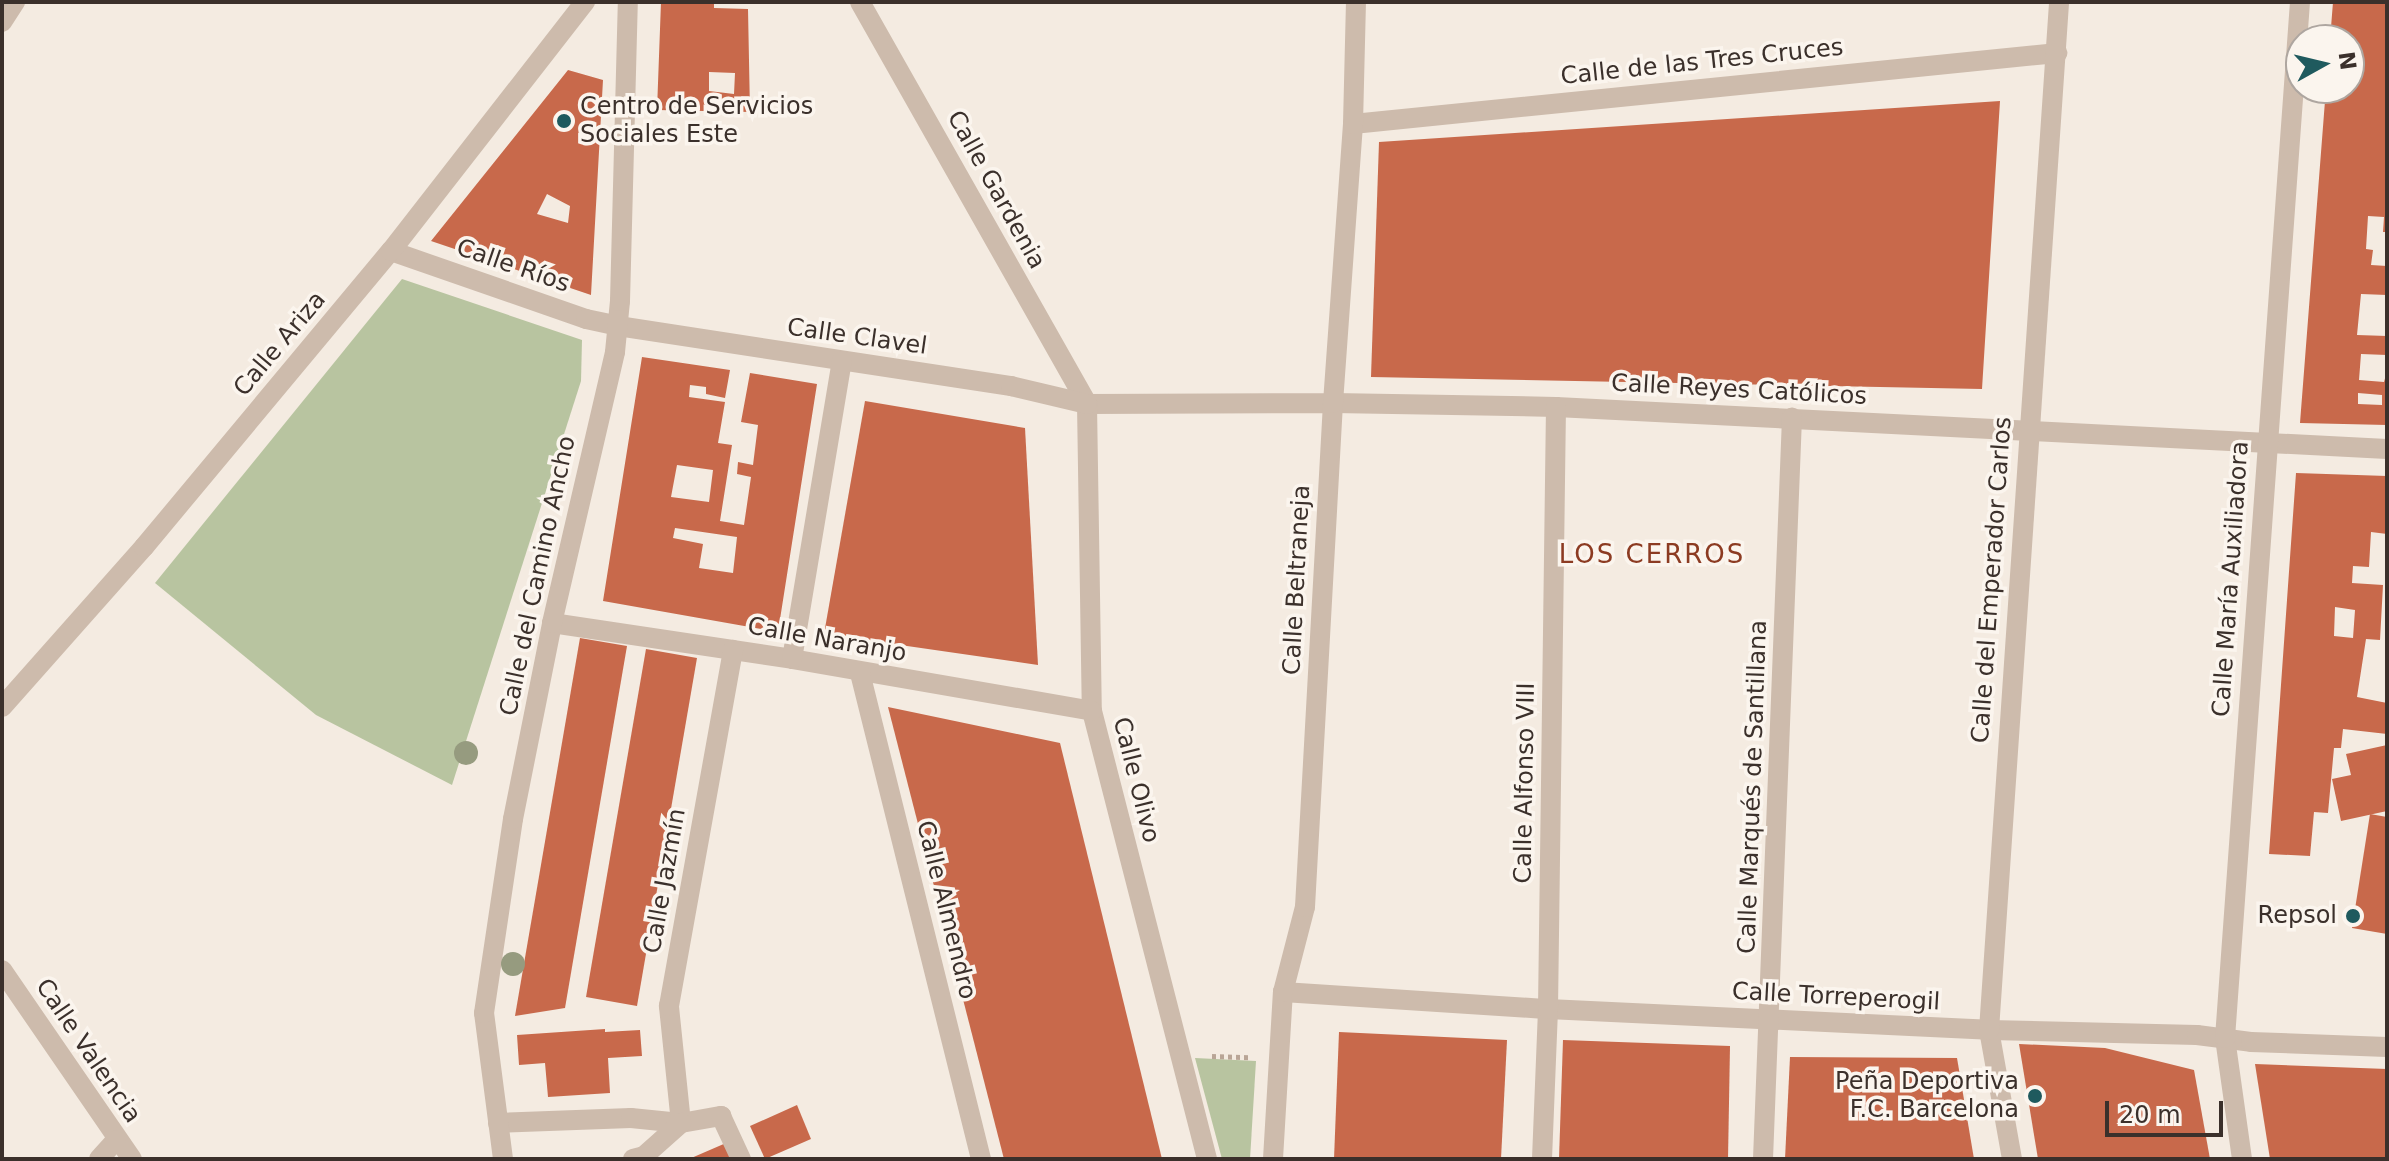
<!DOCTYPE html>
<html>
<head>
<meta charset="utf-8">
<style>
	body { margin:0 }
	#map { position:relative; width:2389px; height:1161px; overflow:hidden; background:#f4ebe1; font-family:"DejaVu Sans",sans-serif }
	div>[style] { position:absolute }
	.green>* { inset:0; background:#b8c4a0 }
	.building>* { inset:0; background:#c8694b }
	.path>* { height:5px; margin-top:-2.5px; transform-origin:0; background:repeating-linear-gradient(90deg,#b9a596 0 4px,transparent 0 8px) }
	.pedestrian>* { height:20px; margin:-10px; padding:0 10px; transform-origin:10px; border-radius:10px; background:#cdbbac }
	.minor>* { height:20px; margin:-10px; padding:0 10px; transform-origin:10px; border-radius:10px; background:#cdbbac }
	.tertiary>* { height:20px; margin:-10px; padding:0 10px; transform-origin:10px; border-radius:10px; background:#cdbbac }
	.trees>* { width:24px; height:24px; margin:-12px; border-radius:50%; background:#969b7f }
	.dots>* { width:22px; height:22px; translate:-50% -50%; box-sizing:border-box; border:4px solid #fbf5ee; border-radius:50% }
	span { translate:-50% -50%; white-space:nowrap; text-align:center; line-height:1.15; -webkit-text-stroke:7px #fbf5ee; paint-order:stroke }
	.street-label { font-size:24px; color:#3b302b }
	.poi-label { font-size:24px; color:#3b302b }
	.left { translate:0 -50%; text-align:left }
	.right { translate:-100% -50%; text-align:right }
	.neighbourhood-label { font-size:26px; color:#8c3b22; letter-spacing:2px }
	.frame { position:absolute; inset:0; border:4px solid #3b302b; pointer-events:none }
	.north { position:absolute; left:2285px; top:24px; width:80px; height:80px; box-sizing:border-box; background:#fbf5ee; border:2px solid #aea6a0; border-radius:50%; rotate:82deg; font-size:22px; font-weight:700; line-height:32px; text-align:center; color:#3b302b }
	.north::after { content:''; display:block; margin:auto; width:28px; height:36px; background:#1f5a5e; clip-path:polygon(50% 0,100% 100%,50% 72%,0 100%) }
	.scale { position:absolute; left:2105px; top:1101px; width:118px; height:36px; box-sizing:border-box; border:4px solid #3b302b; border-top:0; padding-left:10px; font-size:24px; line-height:28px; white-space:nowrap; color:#3b302b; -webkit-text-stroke:6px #fbf5ee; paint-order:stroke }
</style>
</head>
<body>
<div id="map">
	<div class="green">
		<i style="clip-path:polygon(402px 279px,582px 340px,581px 381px,452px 785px,316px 715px,155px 583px)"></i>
		<i style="clip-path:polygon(1195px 1058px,1256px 1061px,1250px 1159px,1222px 1159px)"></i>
	</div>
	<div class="building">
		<i style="clip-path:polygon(evenodd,661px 2px,714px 2px,714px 8px,748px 9px,750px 112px,657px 110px,661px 2px,709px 72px,735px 73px,734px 94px,709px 91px,709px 72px)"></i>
		<i style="clip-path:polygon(evenodd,2333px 2px,2387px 2px,2387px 232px,2383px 232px,2384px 217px,2368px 216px,2366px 249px,2373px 250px,2371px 265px,2387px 266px,2387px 295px,2361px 294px,2357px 335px,2387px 336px,2387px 355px,2361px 354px,2359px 380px,2384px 382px,2387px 371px,2387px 425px,2300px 423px,2326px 88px,2349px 88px,2349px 40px,2330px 40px,2333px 2px,2358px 393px,2382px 395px,2382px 405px,2358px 404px,2358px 393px)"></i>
		<i style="clip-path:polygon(evenodd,568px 70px,603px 80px,591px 295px,431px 241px,568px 70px,547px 194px,570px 206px,568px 223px,537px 214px,547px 194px)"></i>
		<i style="clip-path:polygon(2000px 101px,1982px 389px,1371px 377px,1379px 142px)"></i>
		<i style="clip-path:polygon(evenodd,642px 357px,730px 370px,725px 398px,706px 394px,706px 387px,690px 385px,689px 397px,725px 402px,718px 443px,732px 445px,720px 521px,744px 525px,751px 477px,737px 474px,738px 462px,753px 465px,758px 425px,741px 422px,750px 373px,817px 384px,778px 632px,603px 601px,642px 357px,677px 465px,713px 470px,709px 502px,671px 497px,677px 465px,642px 357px,675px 528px,737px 537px,733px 573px,699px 568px,703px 544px,673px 538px,675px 528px)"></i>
		<i style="clip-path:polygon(865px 401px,1025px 428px,1038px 665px,824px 634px)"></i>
		<i style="clip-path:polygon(evenodd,2296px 473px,2387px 476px,2387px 534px,2371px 532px,2369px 567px,2353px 566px,2352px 583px,2383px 585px,2380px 640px,2366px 639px,2357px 697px,2387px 703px,2387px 734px,2343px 729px,2341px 748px,2334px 748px,2328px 813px,2314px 812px,2310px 856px,2269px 854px,2296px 473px,2335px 607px,2355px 610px,2353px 638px,2334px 636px,2335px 607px)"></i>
		<i style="clip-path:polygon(580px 638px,627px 646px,565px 1008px,515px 1016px)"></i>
		<i style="clip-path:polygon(646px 649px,697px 658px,637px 1006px,586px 997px)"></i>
		<i style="clip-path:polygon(888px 707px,1060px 743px,1162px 1159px,1004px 1159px)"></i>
		<i style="clip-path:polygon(2387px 745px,2387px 811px,2341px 821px,2332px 779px,2351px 775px,2346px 754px)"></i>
		<i style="clip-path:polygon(2370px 814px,2387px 817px,2387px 934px,2352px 928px)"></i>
		<i style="clip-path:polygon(605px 1029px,605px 1032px,640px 1030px,642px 1056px,608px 1058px,610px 1093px,548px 1097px,545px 1063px,519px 1065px,517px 1035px)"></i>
		<i style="clip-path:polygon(1339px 1032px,1507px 1040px,1501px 1159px,1334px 1159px)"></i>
		<i style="clip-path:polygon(1563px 1040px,1730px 1046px,1728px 1159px,1559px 1159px)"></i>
		<i style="clip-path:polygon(2019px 1044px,2105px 1048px,2194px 1070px,2210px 1159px,2038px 1159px)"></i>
		<i style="clip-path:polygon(1790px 1057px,1957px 1058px,1974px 1159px,1785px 1159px)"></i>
		<i style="clip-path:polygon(2255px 1064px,2387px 1069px,2387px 1159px,2270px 1159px)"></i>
		<i style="clip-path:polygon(797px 1105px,811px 1139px,765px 1159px,750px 1126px)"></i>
		<i style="clip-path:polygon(726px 1143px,733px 1159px,689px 1159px)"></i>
	</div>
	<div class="path">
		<i style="left:1212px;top:1056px;width:37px;rotate:2deg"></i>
	</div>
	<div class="pedestrian">
		<i style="left:1087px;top:404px;width:246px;rotate:-0.2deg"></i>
	</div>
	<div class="minor">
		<i style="left:860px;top:2px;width:462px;rotate:60.5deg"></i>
		<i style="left:1087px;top:404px;width:307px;rotate:89.1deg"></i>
		<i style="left:1092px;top:711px;width:463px;rotate:75.6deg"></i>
		<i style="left:2px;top:22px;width:24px;rotate:-57deg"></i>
		<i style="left:1353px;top:124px;width:708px;rotate:-5.76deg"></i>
		<i style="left:391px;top:251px;width:207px;rotate:19.2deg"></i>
		<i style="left:586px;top:319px;width:33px;rotate:12deg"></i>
		<i style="left:618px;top:326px;width:398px;rotate:8.7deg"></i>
		<i style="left:1011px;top:386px;width:78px;rotate:13.3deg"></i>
		<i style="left:1333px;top:403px;width:223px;rotate:1deg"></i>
		<i style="left:1556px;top:407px;width:832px;rotate:2.89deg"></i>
		<i style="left:552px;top:623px;width:243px;rotate:8.5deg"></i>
		<i style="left:792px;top:659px;width:304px;rotate:9.8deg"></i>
		<i style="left:792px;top:659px;width:302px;rotate:-80.5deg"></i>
		<i style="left:860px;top:673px;width:501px;rotate:76.02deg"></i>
		<i style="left:2px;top:707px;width:214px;rotate:-48.4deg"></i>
		<i style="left:144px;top:547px;width:386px;rotate:-50.2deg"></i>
		<i style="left:391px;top:251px;width:316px;rotate:-52.1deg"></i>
		<i style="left:2px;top:970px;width:229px;rotate:55.5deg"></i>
		<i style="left:1283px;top:992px;width:266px;rotate:3.7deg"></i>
		<i style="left:1548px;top:1009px;width:441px;rotate:2.7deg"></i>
		<i style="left:1989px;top:1030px;width:208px;rotate:1.4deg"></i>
		<i style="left:2197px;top:1035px;width:54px;rotate:7.4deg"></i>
		<i style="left:2251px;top:1042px;width:136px;rotate:2.1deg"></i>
		<i style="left:498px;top:1123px;width:133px;rotate:-2.2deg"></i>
		<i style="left:631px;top:1118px;width:50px;rotate:5.7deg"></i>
		<i style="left:681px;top:1123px;width:41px;rotate:-9.9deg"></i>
		<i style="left:721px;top:1116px;width:47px;rotate:65.1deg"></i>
		<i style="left:681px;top:1123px;width:118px;rotate:-95.9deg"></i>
		<i style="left:669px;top:1006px;width:362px;rotate:-79.8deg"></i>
		<i style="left:503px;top:1159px;width:147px;rotate:-97.4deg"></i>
		<i style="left:484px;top:1013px;width:196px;rotate:-81.5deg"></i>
		<i style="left:513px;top:819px;width:200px;rotate:-78.7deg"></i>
		<i style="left:552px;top:623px;width:278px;rotate:-76.9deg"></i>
		<i style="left:615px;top:352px;width:51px;rotate:-84.4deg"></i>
		<i style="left:620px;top:301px;width:299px;rotate:-88.5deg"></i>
		<i style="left:633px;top:1159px;width:11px;rotate:-15deg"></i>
		<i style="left:644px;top:1156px;width:50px;rotate:-41.7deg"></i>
		<i style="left:1273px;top:1159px;width:167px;rotate:-86.6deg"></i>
		<i style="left:1283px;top:992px;width:88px;rotate:-75.5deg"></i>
		<i style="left:1305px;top:907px;width:505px;rotate:-86.82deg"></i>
		<i style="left:1333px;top:403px;width:280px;rotate:-85.9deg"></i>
		<i style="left:1353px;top:124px;width:122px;rotate:-88.6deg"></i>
		<i style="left:1542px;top:1159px;width:150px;rotate:-87.7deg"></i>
		<i style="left:1548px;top:1009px;width:602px;rotate:-89.24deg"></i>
		<i style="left:1763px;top:1159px;width:742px;rotate:-87.76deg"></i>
		<i style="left:2012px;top:1159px;width:131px;rotate:-100.1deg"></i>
		<i style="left:1989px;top:1030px;width:1030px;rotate:-86.1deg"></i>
		<i style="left:2242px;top:1159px;width:122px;rotate:-98deg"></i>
		<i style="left:2225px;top:1038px;width:1039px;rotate:-85.86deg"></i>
	</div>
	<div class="tertiary">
		<i style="left:99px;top:1159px;width:25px;rotate:-48deg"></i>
	</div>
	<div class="trees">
		<i style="left:466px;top:753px"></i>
		<i style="left:513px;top:964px"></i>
	</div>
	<div class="dots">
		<i style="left:564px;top:121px;background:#1f5a5e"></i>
		<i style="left:2353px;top:916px;background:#1f5a5e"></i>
		<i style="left:2035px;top:1096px;background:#1f5a5e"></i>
	</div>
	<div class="street-label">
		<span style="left:1702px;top:62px;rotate:-6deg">Calle de las Tres Cruces</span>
		<span style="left:996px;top:190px;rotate:61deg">Calle Gardenia</span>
		<span style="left:513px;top:266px;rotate:19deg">Calle Ríos</span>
		<span style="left:857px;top:337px;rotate:8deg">Calle Clavel</span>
		<span style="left:280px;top:344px;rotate:-50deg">Calle Ariza</span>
		<span style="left:1739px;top:390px;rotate:3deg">Calle Reyes Católicos</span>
		<span style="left:538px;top:576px;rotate:-78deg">Calle del Camino Ancho</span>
		<span style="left:2231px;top:579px;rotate:-86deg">Calle María Auxiliadora</span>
		<span style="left:1297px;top:580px;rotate:-87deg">Calle Beltraneja</span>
		<span style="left:1992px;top:580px;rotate:-86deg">Calle del Emperador Carlos</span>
		<span style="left:827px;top:640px;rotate:10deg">Calle Naranjo</span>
		<span style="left:1136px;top:780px;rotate:76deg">Calle Olivo</span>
		<span style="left:1525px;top:783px;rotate:-89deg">Calle Alfonso VIII</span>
		<span style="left:1753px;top:787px;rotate:-88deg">Calle Marqués de Santillana</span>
		<span style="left:665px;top:881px;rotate:-80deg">Calle Jazmín</span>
		<span style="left:946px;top:910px;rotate:76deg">Calle Almendro</span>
		<span style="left:1836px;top:997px;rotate:3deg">Calle Torreperogil</span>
		<span style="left:88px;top:1051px;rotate:56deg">Calle Valencia</span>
	</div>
	<div class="poi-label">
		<span class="left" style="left:580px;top:121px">Centro de Servicios<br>Sociales Este</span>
		<span class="right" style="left:2337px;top:916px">Repsol</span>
		<span class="right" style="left:2019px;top:1096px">Peña Deportiva<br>F.C. Barcelona</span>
	</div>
	<div class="neighbourhood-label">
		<span style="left:1652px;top:555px">LOS CERROS</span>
	</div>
	<div class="frame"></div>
	<div class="north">N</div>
	<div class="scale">20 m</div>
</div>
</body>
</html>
